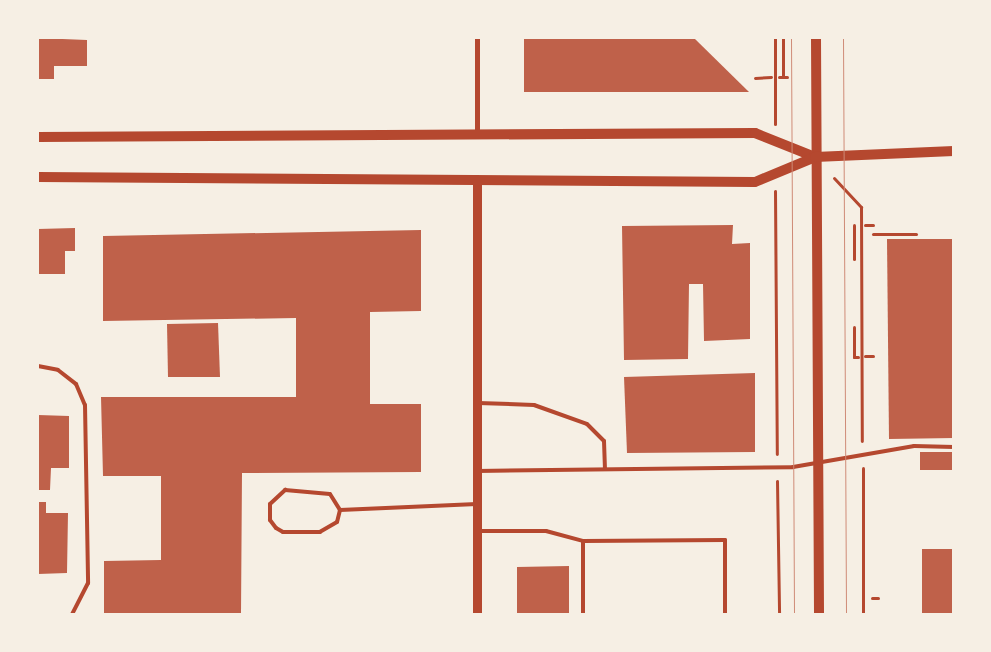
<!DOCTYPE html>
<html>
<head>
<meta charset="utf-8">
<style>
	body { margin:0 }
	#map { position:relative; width:991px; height:652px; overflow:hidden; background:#f6efe4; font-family:"Open Sans",sans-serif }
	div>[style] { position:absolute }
	.building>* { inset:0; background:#bf614a }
	.path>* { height:3px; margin:-1.5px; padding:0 1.5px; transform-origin:1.5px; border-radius:1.5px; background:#b5482f }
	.service>* { height:4px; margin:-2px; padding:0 2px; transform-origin:2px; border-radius:2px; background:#b5482f }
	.minor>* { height:5px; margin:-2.5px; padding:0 2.5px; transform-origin:2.5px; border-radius:2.5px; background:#b5482f }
	.tertiary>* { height:9px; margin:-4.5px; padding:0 4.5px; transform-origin:4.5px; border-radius:4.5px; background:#b5482f }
	.secondary>* { height:10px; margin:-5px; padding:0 5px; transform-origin:5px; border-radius:5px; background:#b5482f }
	.tram>* { height:1px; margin:-0.5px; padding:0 0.5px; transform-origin:0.5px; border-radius:0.5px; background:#cf8b77 }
	span { translate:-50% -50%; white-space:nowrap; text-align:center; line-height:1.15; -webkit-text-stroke:5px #f6efe4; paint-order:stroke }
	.frame { position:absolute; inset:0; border:39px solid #f6efe4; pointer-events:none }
</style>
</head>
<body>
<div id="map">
	<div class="building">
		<i style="clip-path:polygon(38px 38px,87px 40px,87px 66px,54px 66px,54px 79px,38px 79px)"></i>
		<i style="clip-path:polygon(524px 38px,694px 38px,749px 92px,524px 92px)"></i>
		<i style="clip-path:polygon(733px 225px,732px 244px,750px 243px,750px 339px,704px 341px,703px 284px,689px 284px,688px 359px,624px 360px,622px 226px)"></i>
		<i style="clip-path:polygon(75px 228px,75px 251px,65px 251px,65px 274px,38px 274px,38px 229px)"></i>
		<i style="clip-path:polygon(421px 230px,421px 311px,370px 312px,370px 404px,421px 404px,421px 472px,242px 473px,241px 614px,104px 614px,104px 561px,161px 560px,161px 476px,103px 476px,101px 397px,296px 397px,296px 318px,103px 321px,103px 236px)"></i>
		<i style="clip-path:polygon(887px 239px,954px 239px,954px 438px,889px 439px)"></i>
		<i style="clip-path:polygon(218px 323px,220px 377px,168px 377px,167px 324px)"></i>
		<i style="clip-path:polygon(755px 373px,755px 452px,627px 453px,624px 377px)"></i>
		<i style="clip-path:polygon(38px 415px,69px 416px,69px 468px,51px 468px,50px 490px,38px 490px)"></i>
		<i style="clip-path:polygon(920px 452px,954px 452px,954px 470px,920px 470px)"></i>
		<i style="clip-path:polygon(38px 502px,46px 502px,46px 513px,68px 513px,67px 573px,38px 574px)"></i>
		<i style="clip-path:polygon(922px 549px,954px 549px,954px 614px,922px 614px)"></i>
		<i style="clip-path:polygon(569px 566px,569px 614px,517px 614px,517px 567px)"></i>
	</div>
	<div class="path">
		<i style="left:775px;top:38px;width:86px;rotate:90deg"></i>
		<i style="left:783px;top:38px;width:39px;rotate:90deg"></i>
		<i style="left:779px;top:77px;width:8px"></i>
		<i style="left:755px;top:78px;width:16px;rotate:-4deg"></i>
		<i style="left:834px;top:178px;width:40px;rotate:47deg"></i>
		<i style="left:861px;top:207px;width:234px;rotate:89.8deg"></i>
		<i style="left:775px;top:191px;width:263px;rotate:89.6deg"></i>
		<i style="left:854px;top:225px;width:34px;rotate:90deg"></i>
		<i style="left:865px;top:225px;width:8px"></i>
		<i style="left:873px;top:234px;width:43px"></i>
		<i style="left:854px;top:327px;width:30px;rotate:90deg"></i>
		<i style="left:854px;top:357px;width:4px"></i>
		<i style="left:865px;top:356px;width:8px"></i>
		<i style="left:863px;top:468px;width:146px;rotate:90deg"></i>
		<i style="left:777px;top:481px;width:133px;rotate:89.1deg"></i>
		<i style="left:872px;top:598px;width:6px"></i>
	</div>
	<div class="service">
		<i style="left:38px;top:366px;width:20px;rotate:11deg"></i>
		<i style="left:58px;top:370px;width:23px;rotate:38deg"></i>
		<i style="left:76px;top:384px;width:23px;rotate:67deg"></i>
		<i style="left:85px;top:405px;width:178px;rotate:89deg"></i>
		<i style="left:88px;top:583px;width:35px;rotate:117deg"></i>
		<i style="left:478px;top:403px;width:56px;rotate:2deg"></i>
		<i style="left:534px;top:405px;width:56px;rotate:19.7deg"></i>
		<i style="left:587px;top:424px;width:24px;rotate:45deg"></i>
		<i style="left:604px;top:441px;width:28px;rotate:88deg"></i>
		<i style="left:477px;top:471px;width:316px;rotate:-0.7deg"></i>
		<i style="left:793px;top:467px;width:123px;rotate:-9.8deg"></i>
		<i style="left:914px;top:446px;width:40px;rotate:1.4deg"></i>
		<i style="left:285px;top:490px;width:45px;rotate:5.1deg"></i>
		<i style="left:330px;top:494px;width:19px;rotate:58deg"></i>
		<i style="left:340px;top:510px;width:12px;rotate:104deg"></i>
		<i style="left:337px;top:522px;width:20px;rotate:150deg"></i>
		<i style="left:320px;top:532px;width:37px;rotate:180deg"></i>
		<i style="left:283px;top:532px;width:8px;rotate:-150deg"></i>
		<i style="left:276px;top:528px;width:10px;rotate:-127deg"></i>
		<i style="left:270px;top:520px;width:16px;rotate:-90deg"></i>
		<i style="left:270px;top:504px;width:21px;rotate:-43deg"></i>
		<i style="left:340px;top:510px;width:137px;rotate:-2.5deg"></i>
		<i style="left:478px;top:531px;width:68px"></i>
		<i style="left:546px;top:531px;width:38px;rotate:15deg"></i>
		<i style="left:583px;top:541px;width:142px;rotate:-0.4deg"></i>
		<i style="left:725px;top:540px;width:74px;rotate:90deg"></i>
		<i style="left:583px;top:614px;width:73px;rotate:-90deg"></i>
	</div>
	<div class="minor">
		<i style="left:477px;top:38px;width:96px;rotate:90deg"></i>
	</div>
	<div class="tertiary">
		<i style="left:477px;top:614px;width:432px;rotate:-90deg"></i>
	</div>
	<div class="secondary">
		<i style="left:816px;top:38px;width:576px;rotate:89.7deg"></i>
		<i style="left:38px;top:137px;width:717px;rotate:-0.32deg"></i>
		<i style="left:755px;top:133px;width:65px;rotate:21.8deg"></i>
		<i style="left:38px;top:177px;width:717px;rotate:0.4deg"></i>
		<i style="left:755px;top:182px;width:65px;rotate:-22.6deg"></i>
		<i style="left:815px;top:157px;width:139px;rotate:-2.5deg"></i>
	</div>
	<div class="tram">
		<i style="left:791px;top:38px;width:576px;rotate:89.7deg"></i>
		<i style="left:843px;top:38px;width:576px;rotate:89.7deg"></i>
	</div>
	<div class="frame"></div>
</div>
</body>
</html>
